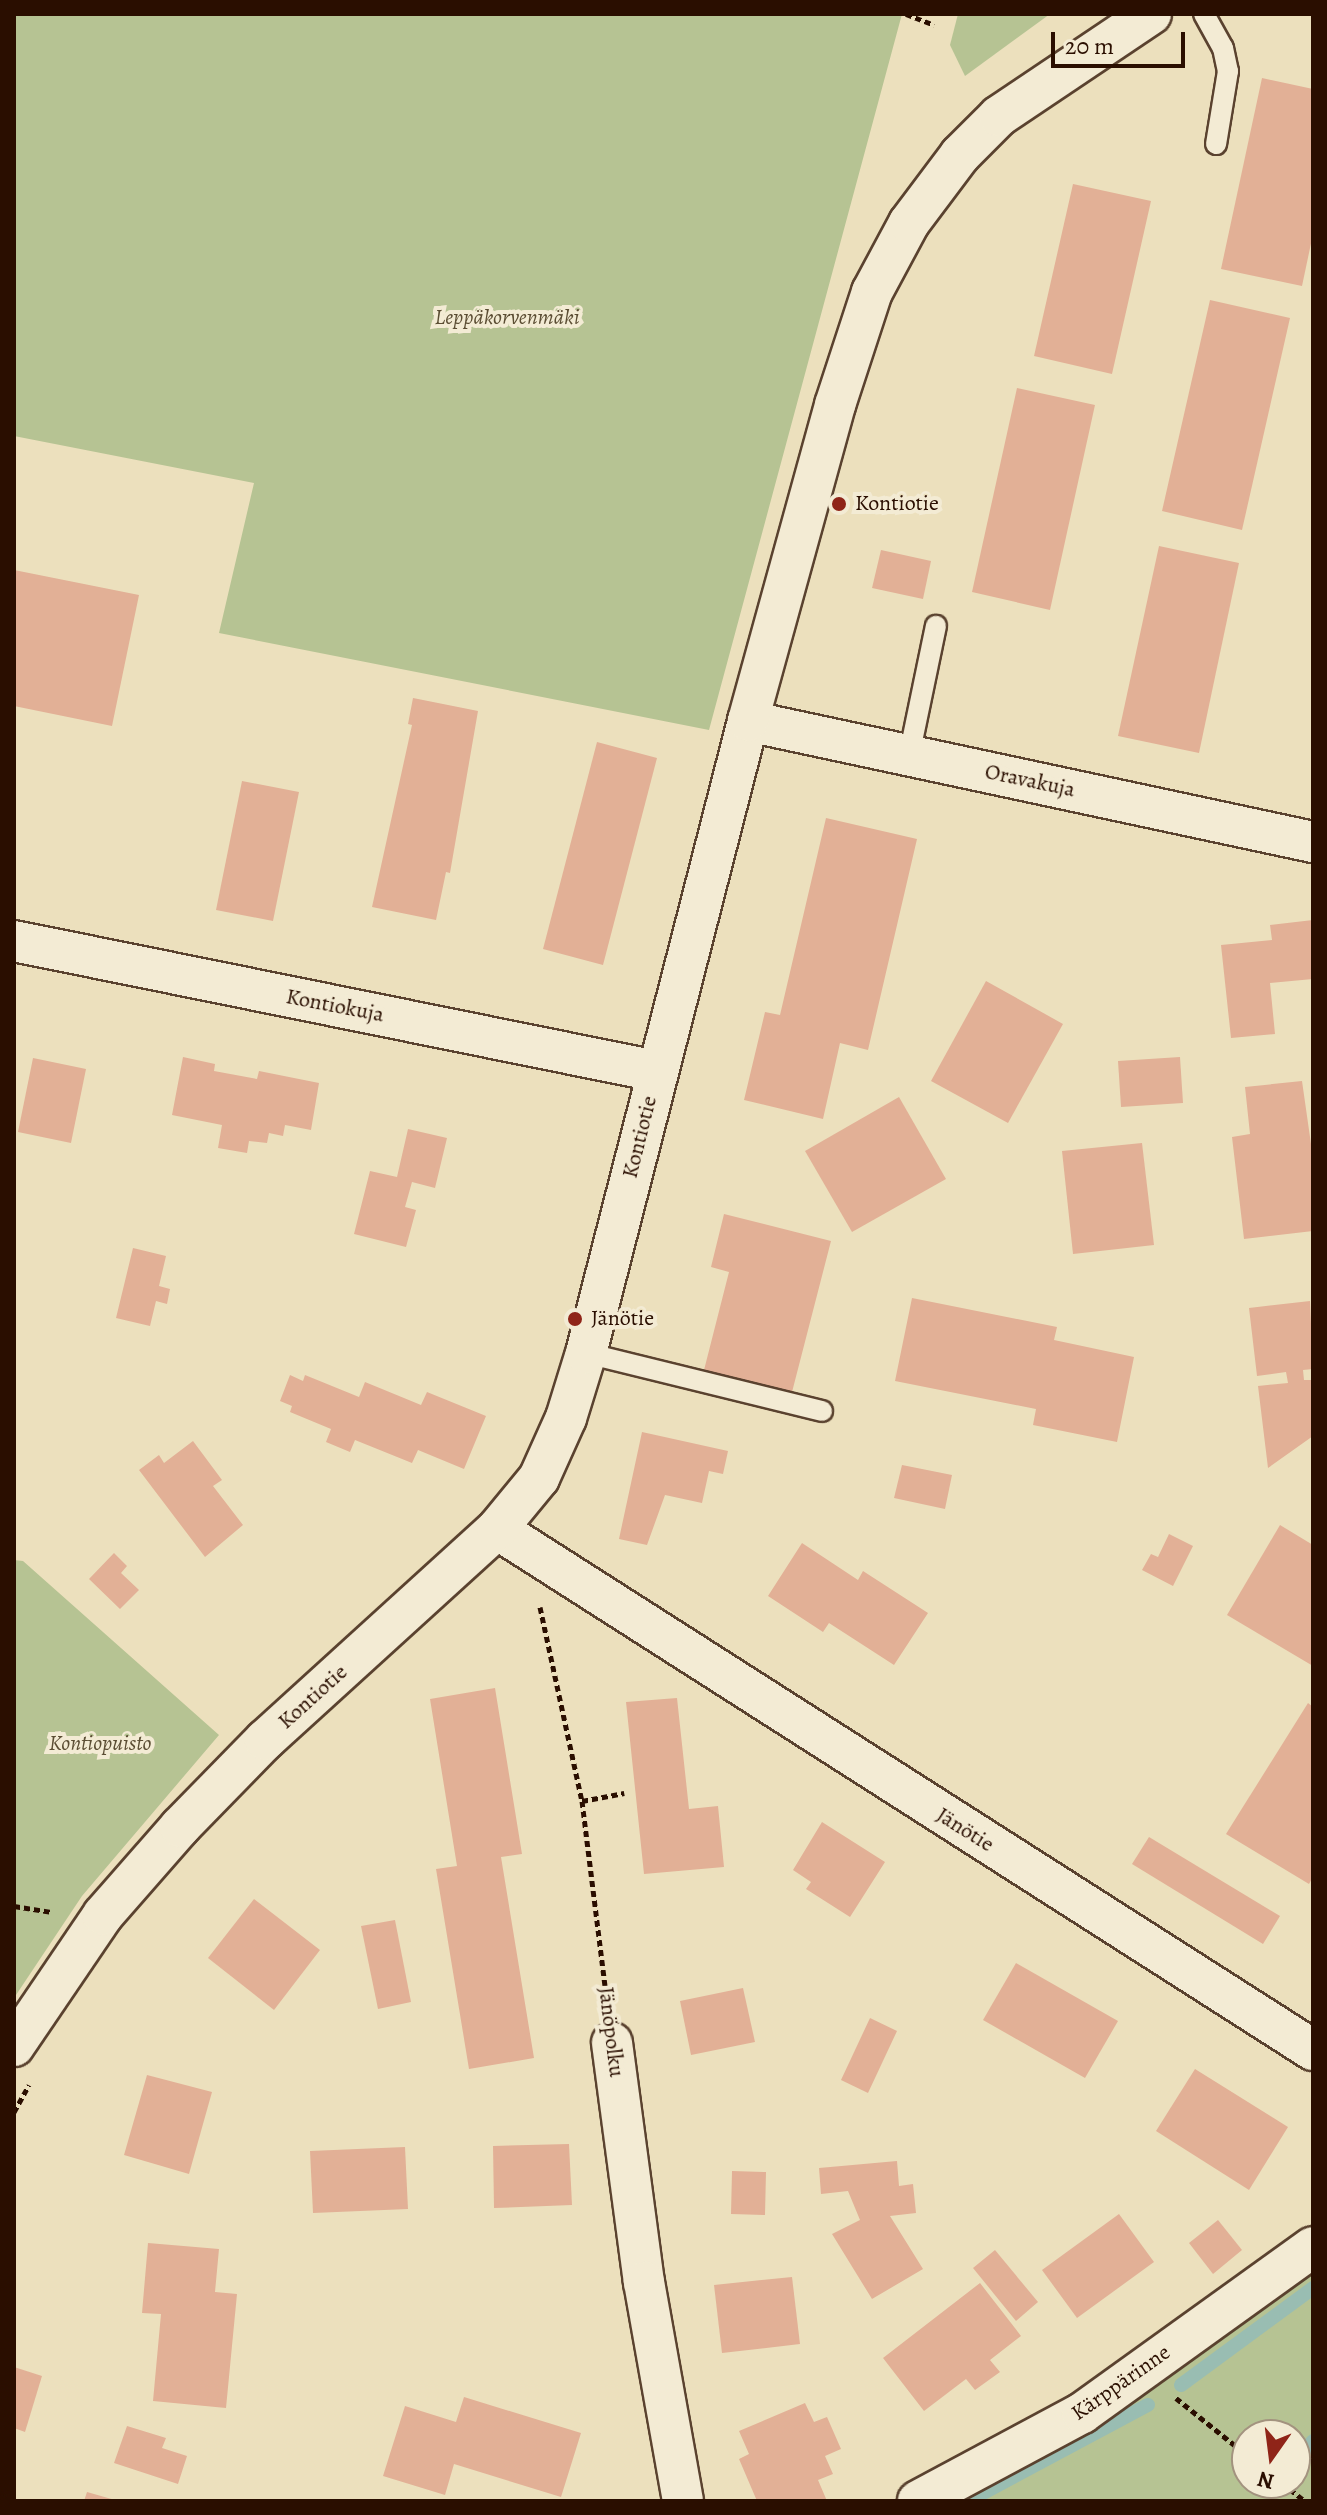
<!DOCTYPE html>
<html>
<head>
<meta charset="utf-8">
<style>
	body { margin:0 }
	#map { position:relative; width:1327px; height:2515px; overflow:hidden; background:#ece0bd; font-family:Alegreya,serif }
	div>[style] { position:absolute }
	.green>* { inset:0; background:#b6c393 }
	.stream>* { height:14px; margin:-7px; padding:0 7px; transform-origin:7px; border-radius:7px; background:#99bdb2 }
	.building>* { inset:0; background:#e2b096 }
	.path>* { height:5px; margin-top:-2.5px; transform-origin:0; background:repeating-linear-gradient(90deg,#2a0e00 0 6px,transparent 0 10px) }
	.roads { filter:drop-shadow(2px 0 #5a422f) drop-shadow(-2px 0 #5a422f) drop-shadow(0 2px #5a422f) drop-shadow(0 -2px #5a422f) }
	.service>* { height:20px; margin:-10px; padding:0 10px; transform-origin:10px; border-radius:10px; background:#f3ebd4 }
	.minor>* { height:40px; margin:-20px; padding:0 20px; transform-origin:20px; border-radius:20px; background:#f3ebd4 }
	.dots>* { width:22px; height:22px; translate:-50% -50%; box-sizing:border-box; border:4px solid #f3ebd4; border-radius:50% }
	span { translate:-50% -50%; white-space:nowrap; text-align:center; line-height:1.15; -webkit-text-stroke:8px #f3ebd4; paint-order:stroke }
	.park-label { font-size:22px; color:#5b4d33; font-style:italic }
	.poi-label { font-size:22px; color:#2a0e00 }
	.left { translate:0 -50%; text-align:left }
	.street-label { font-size:22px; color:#2a0e00 }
	.frame { position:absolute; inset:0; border:16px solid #2a0e00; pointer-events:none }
	.north { position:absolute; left:1231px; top:2419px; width:80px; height:80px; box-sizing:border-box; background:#f3ebd4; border:2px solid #a3937f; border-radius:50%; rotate:194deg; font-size:22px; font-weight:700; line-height:32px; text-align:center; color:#2a0e00 }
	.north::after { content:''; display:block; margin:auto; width:28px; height:36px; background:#8f2418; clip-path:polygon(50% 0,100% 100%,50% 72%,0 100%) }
	.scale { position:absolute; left:1051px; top:32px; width:134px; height:36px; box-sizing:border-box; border:4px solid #2a0e00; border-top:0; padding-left:10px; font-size:24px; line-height:28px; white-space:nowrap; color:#2a0e00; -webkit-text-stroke:6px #f3ebd4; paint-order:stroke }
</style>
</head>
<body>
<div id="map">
	<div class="green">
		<i style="clip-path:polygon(14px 14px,902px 14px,709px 730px,219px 633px,254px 483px,14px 436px)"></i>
		<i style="clip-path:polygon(958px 14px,1050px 14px,965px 76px,950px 45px)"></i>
		<i style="clip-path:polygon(14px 1560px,23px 1561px,219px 1735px,82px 1896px,14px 1998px)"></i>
		<i style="clip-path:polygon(evenodd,1313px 2273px,1313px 2501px,944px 2501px,1137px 2399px,1313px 2273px,1247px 2435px,1295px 2435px,1295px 2483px,1247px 2483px,1247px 2435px)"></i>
	</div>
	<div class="stream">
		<i style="left:1181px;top:2385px;width:164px;rotate:-36.3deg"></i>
		<i style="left:1295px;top:2461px;width:27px;rotate:-48deg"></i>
		<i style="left:968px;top:2501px;width:204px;rotate:-28.1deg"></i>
	</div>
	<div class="building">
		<i style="clip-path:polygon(1262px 78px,1313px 89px,1313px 234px,1302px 286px,1221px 269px)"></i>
		<i style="clip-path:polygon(1073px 184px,1151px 201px,1112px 374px,1034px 356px)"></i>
		<i style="clip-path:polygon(1210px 300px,1290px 318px,1242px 530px,1162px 511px)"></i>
		<i style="clip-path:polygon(1017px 388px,1095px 405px,1050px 610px,972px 592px)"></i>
		<i style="clip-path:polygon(1159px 546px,1239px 563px,1199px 753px,1118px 736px)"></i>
		<i style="clip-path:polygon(881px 550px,931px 561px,923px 599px,872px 588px)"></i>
		<i style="clip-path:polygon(14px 570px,139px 595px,112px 726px,14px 706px)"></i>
		<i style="clip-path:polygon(413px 698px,478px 711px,450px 873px,446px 872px,436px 920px,372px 907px,412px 725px,408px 724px)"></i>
		<i style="clip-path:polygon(597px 742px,657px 758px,603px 965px,543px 949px)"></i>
		<i style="clip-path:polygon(242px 781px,299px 792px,273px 921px,216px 910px)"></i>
		<i style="clip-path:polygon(826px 818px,917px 839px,868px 1050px,840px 1043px,823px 1119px,744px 1100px,765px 1012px,780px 1015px)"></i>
		<i style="clip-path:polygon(1313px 920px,1313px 979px,1270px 983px,1275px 1034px,1231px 1038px,1221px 945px,1272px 940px,1270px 925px)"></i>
		<i style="clip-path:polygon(986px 981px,1063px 1024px,1008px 1123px,931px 1081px)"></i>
		<i style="clip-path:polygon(183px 1057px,215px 1064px,214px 1071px,257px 1079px,259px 1071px,319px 1083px,311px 1130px,285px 1125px,283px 1136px,269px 1133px,267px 1143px,249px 1141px,247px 1153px,218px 1148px,222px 1125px,172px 1115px)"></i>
		<i style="clip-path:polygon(1180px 1057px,1183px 1103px,1121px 1107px,1118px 1061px)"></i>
		<i style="clip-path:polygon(33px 1058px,86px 1069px,71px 1143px,18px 1132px)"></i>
		<i style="clip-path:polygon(1302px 1081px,1313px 1158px,1313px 1231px,1244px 1239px,1232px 1137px,1250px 1134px,1245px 1087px)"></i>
		<i style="clip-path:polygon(899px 1097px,946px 1179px,852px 1232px,805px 1151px)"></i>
		<i style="clip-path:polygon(408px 1129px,447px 1138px,435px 1188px,412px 1182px,405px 1207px,416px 1210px,406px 1247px,354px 1234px,370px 1171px,397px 1177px)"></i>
		<i style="clip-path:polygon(1142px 1143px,1154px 1245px,1073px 1254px,1062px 1151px)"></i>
		<i style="clip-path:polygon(724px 1214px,831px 1241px,791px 1396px,703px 1374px,729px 1272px,711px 1267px)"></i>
		<i style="clip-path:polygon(133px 1248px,166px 1256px,159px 1286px,170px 1289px,167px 1304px,156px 1301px,150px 1326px,116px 1318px)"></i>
		<i style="clip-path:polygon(912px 1298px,1057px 1327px,1054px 1340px,1134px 1357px,1117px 1442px,1033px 1425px,1036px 1409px,895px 1381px)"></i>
		<i style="clip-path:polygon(1310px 1301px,1313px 1369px,1303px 1370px,1304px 1380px,1313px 1380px,1313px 1436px,1268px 1468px,1258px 1386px,1288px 1383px,1286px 1372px,1257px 1376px,1249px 1308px)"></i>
		<i style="clip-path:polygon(290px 1375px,303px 1381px,305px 1375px,359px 1397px,365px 1382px,421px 1405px,427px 1392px,486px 1416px,464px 1469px,418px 1450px,412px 1463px,355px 1440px,350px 1452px,326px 1442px,331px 1429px,290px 1412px,292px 1406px,280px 1401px)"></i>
		<i style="clip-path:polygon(642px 1432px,728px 1451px,723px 1474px,709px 1471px,702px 1503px,665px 1495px,647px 1545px,619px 1539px)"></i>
		<i style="clip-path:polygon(193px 1441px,222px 1480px,213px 1486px,243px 1525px,205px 1557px,139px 1470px,159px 1455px,164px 1463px)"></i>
		<i style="clip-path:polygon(902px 1465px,952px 1475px,945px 1509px,894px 1498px)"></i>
		<i style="clip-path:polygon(1280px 1525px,1313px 1545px,1313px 1666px,1227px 1615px)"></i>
		<i style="clip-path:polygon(1169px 1534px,1193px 1546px,1173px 1586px,1142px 1570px,1151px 1554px,1158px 1557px)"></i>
		<i style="clip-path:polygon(802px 1543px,858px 1580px,863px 1571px,928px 1613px,894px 1665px,829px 1623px,823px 1632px,768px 1596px)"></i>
		<i style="clip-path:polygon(114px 1553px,127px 1566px,121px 1573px,139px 1590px,120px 1609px,89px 1579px)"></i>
		<i style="clip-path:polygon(495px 1688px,522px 1854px,501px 1857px,534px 2058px,469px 2069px,436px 1869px,457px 1866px,430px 1699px)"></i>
		<i style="clip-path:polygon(677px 1698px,689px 1809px,718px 1806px,724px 1867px,644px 1874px,626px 1702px)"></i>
		<i style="clip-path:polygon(1308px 1703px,1313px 1707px,1313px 1877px,1309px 1884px,1226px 1834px)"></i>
		<i style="clip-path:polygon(822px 1822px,885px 1862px,850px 1917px,806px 1889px,811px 1882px,793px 1870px)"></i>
		<i style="clip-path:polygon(1149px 1837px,1280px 1916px,1263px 1944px,1132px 1864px)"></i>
		<i style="clip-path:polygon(254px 1899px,320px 1950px,274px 2010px,208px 1958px)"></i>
		<i style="clip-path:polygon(395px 1920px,411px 2002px,378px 2009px,361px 1926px)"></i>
		<i style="clip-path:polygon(1016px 1963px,1118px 2021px,1085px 2078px,983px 2020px)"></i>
		<i style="clip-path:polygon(743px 1988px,755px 2042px,691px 2055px,680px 2001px)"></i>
		<i style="clip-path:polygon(870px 2018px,897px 2031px,868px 2093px,841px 2080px)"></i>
		<i style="clip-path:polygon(1195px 2069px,1288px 2127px,1249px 2190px,1156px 2131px)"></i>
		<i style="clip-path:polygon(147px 2075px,212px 2092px,189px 2174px,124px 2155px)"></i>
		<i style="clip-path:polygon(569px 2144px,572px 2205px,494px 2208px,493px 2146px)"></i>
		<i style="clip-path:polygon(405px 2147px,408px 2209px,313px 2213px,310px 2151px)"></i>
		<i style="clip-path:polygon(897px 2161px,899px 2186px,913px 2184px,916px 2213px,890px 2216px,923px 2269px,872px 2299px,832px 2234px,860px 2220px,848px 2191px,821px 2194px,819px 2168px)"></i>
		<i style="clip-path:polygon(732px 2171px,766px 2172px,765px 2215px,731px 2214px)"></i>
		<i style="clip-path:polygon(1119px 2214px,1154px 2262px,1077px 2318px,1042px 2270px)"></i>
		<i style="clip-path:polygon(1218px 2220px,1242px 2250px,1213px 2274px,1189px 2243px)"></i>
		<i style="clip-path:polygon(148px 2243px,219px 2249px,215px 2292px,237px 2294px,226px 2408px,153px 2401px,161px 2314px,142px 2313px)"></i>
		<i style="clip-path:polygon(995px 2250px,1038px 2302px,1016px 2321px,973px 2268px)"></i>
		<i style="clip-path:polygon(792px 2277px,800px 2344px,722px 2353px,714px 2285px)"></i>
		<i style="clip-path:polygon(980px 2283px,1021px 2336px,990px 2360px,1000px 2372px,975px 2390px,966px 2379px,924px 2411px,883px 2358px)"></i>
		<i style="clip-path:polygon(14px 2367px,42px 2376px,25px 2432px,14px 2428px)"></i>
		<i style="clip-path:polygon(464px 2397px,581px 2433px,561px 2497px,454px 2464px,445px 2495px,383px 2476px,405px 2406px,456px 2422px)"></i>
		<i style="clip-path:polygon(805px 2403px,814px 2422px,827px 2417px,841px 2449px,825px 2456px,833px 2474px,818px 2480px,827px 2501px,757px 2501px,739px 2459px,749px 2454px,739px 2431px)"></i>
		<i style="clip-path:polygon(127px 2426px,166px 2438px,162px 2448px,187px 2456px,178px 2484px,114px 2463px)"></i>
		<i style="clip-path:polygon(87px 2492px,115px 2500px,114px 2501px,84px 2501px)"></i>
	</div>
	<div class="path">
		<i style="left:906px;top:14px;width:30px;rotate:21deg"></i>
		<i style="left:540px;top:1607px;width:198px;rotate:77.8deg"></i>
		<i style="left:582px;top:1801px;width:204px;rotate:82.9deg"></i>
		<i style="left:582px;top:1801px;width:43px;rotate:-10.8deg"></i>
		<i style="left:14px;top:1906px;width:39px;rotate:9deg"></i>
		<i style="left:14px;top:2112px;width:31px;rotate:-61deg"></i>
		<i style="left:1176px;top:2398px;width:91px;rotate:38.8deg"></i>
		<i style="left:1282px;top:2483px;width:29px;rotate:38deg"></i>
	</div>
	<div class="roads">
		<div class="service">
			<i style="left:1204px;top:14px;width:39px;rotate:61deg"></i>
			<i style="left:1223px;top:48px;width:24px;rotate:78deg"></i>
			<i style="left:1228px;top:71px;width:74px;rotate:99.3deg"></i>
			<i style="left:909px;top:756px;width:133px;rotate:-78.3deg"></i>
			<i style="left:586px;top:1353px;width:243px;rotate:13.8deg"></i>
		</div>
		<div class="minor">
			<i style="left:748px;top:721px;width:578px;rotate:12.09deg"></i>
			<i style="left:14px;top:941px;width:655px;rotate:11.45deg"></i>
			<i style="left:497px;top:1529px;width:968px;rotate:32.56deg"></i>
			<i style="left:612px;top:2043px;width:241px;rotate:82.4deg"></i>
			<i style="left:644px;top:2282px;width:222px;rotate:79.9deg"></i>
			<i style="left:14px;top:2046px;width:158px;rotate:-55.8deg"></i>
			<i style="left:103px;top:1915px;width:117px;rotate:-48.8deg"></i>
			<i style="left:180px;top:1827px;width:122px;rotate:-45.7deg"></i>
			<i style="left:265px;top:1740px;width:314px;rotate:-42.3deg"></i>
			<i style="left:497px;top:1529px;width:66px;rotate:-50.5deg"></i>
			<i style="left:539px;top:1478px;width:66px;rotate:-65.8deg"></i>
			<i style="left:566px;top:1418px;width:68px;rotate:-72.9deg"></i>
			<i style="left:586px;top:1353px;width:652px;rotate:-75.62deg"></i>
			<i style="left:748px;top:721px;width:328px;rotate:-74.6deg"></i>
			<i style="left:835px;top:405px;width:119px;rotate:-71.9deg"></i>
			<i style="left:872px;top:292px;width:78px;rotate:-61.8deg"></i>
			<i style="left:909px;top:223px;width:85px;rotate:-53.1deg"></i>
			<i style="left:960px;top:155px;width:55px;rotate:-45deg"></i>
			<i style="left:999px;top:116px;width:183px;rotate:-33.9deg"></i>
			<i style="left:918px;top:2501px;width:186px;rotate:-28.2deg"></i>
			<i style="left:1082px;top:2413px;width:284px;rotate:-35.7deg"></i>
		</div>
	</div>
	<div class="dots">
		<i style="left:839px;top:504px;background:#8f2418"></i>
		<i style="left:575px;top:1319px;background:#8f2418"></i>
	</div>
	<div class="park-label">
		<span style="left:507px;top:318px">Leppäkorvenmäki</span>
		<span style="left:100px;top:1744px">Kontiopuisto</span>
	</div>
	<div class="poi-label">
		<span class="left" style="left:855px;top:504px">Kontiotie</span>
		<span class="left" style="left:591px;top:1319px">Jänötie</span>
	</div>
	<div class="street-label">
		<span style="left:1030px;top:781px;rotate:12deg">Oravakuja</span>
		<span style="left:335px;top:1006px;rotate:11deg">Kontiokuja</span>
		<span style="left:640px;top:1137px;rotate:-76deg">Kontiotie</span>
		<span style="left:313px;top:1697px;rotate:-42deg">Kontiotie</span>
		<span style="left:965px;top:1830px;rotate:32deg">Jänötie</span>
		<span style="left:611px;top:2032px;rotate:83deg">Jänöpolku</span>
		<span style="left:1121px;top:2383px;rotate:-35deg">Kärppärinne</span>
	</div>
	<div class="frame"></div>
	<div class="north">N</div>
	<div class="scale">20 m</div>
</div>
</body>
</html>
